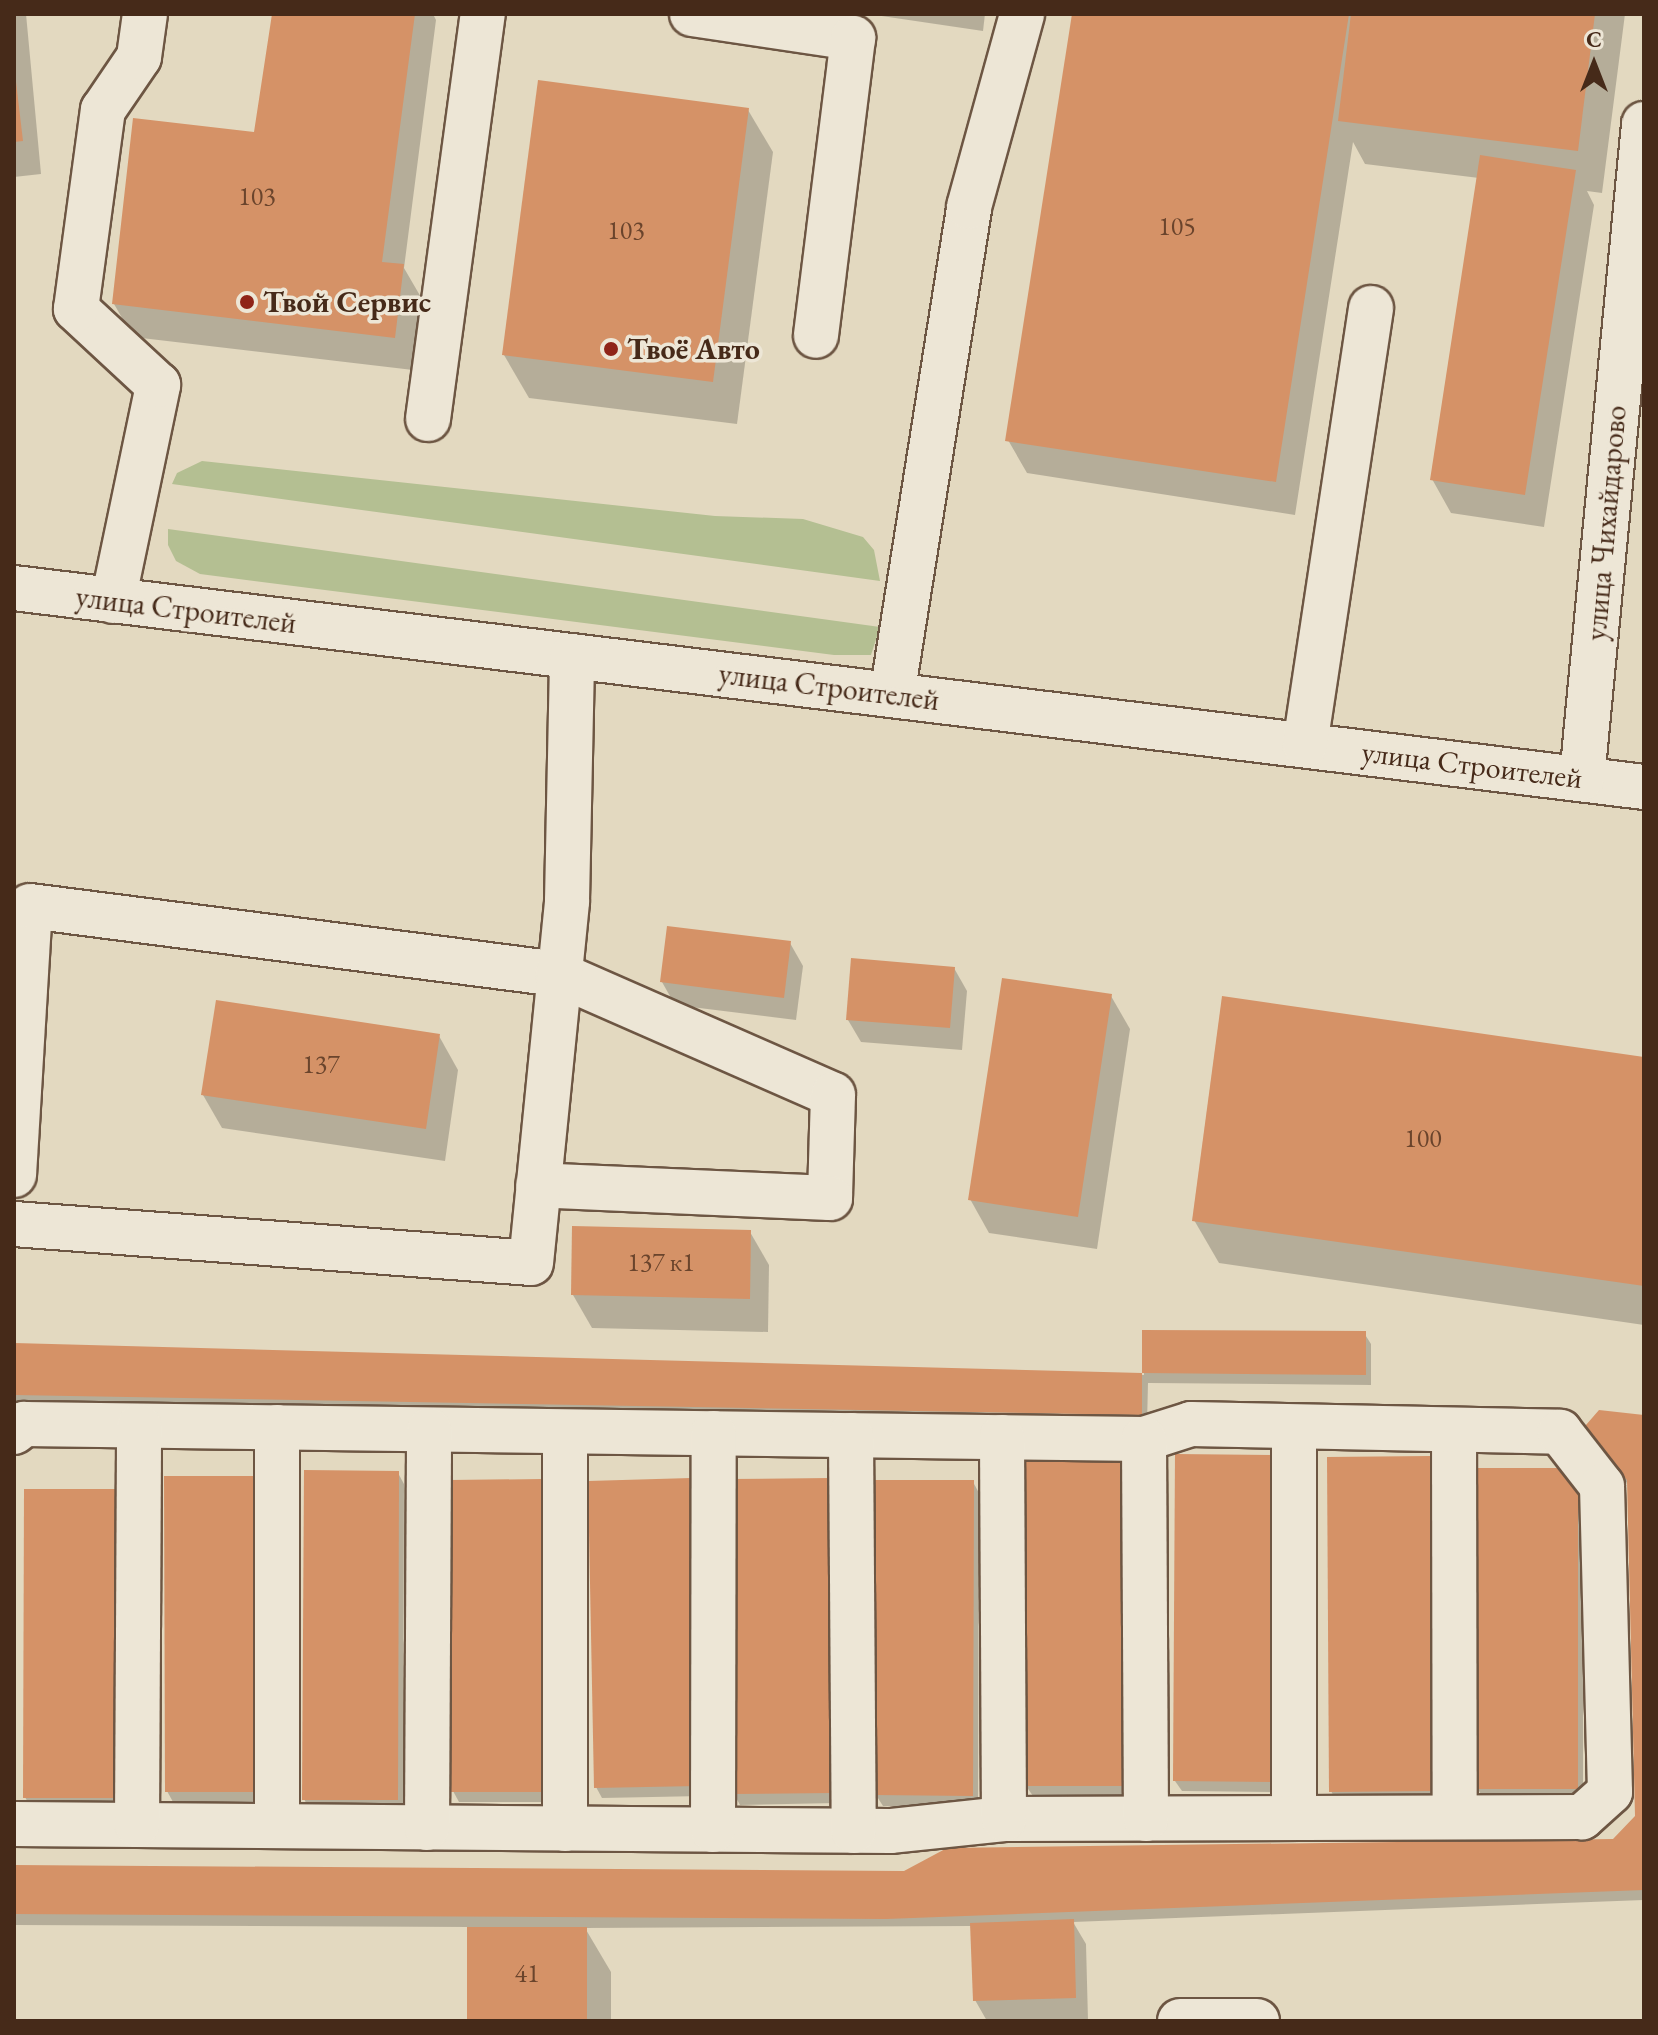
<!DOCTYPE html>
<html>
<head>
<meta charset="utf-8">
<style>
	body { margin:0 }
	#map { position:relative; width:1658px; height:2035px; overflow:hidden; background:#e3d9c0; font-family:"EB Garamond",serif }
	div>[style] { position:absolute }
	.green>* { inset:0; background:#b4bf92 }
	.shadow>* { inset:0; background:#0003 }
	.building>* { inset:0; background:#d59267 }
	.roads { filter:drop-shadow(2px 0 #6d5643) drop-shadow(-2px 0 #6d5643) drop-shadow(0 2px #6d5643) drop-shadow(0 -2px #6d5643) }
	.minor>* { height:44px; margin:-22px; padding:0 22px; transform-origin:22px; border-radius:22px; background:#ede6d6 }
	.dots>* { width:22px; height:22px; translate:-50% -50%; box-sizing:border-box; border:4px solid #ede6d6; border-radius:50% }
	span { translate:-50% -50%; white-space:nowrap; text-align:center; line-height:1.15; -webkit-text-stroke:7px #ede6d6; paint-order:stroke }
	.number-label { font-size:26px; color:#6a442c }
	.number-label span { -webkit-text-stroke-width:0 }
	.poi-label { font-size:30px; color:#462a19; font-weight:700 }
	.left { translate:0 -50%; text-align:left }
	.street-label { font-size:30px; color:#462a19 }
	.frame { position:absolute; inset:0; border:16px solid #462a19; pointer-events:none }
	.north { position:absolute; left:1554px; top:24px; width:80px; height:80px; -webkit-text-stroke:6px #ede6d6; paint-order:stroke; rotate:0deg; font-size:22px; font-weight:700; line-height:32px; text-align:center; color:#462a19 }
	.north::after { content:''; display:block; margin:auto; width:28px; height:36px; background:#462a19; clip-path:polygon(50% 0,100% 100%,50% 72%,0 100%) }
</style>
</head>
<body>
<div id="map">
	<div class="green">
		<i style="clip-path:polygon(202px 461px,715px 516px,803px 519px,863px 537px,874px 550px,880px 581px,172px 484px,177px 473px)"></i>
		<i style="clip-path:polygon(168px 529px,880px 627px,871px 655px,834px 655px,200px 574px,176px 561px,168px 545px)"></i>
	</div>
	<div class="shadow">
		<i style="clip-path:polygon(14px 14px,26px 14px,41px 174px,14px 177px)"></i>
		<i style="clip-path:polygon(274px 14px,433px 14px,436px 20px,404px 268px,422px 299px,413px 370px,133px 337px,114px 304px,255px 134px)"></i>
		<i style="clip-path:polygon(868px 14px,985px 14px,983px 31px)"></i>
		<i style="clip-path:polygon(1074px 14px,1625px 14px,1602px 193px,1587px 191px,1594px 205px,1544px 527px,1451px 513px,1432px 479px,1479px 178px,1365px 164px,1353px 142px,1295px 515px,1027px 473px,1008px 440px)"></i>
		<i style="clip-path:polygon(748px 110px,773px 152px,737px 424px,529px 398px,504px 355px)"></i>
		<i style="clip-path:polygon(790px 943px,803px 966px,796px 1020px,675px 1005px,662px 982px)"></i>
		<i style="clip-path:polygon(954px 968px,967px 991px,962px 1050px,861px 1042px,848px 1020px)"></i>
		<i style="clip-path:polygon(1111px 996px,1130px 1029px,1097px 1249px,989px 1233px,970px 1199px)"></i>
		<i style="clip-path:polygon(439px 1036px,458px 1070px,445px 1161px,222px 1128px,203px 1095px)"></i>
		<i style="clip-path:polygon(1644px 1059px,1644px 1325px,1219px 1263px,1194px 1220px)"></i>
		<i style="clip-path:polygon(750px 1232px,769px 1265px,768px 1332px,592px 1328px,573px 1295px)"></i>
		<i style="clip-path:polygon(1144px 1332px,1364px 1333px,1371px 1344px,1371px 1385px,1148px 1383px,1147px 1425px,14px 1405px,14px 1345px,1144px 1375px)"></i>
		<i style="clip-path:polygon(1644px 1417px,1644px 1900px,1073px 1922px,1086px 1944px,1088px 2020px,1049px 2021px,987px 2021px,975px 2000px,972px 1926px,585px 1928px,611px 1972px,611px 2021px,469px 2021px,469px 1927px,14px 1925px,14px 1867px,904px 1873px,1614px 1841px,1637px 1817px,1629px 1485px,1587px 1444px)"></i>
		<i style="clip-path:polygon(1177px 1456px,1280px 1792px,1182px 1791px,1175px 1781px)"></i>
		<i style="clip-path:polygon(1026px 1458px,1130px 1796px,1033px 1796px,1026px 1786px)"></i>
		<i style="clip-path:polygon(1429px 1458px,1435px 1469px,1438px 1801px,1337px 1802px,1331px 1791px)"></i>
		<i style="clip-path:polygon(1477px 1470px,1583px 1480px,1583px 1800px,1484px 1800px,1478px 1789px)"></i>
		<i style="clip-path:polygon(398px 1473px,404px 1484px,403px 1810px,310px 1810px,304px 1799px)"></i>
		<i style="clip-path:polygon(166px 1478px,263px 1802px,173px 1802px,167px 1791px)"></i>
		<i style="clip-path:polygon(690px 1480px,696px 1491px,703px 1796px,602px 1798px,596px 1787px)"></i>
		<i style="clip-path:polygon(731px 1481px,838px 1803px,740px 1805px,734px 1794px)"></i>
		<i style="clip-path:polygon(452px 1482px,549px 1802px,459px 1802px,453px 1791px)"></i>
		<i style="clip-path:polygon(973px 1482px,979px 1493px,978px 1806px,883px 1806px,876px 1795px)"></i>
		<i style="clip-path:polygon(117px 1491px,122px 1808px,31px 1808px,25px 1797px)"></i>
	</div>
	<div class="building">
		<i style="clip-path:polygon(272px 14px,415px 14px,382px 262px,404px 264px,395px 338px,112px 304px,133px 118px,254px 132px)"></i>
		<i style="clip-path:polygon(1072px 14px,1349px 14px,1276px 482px,1005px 441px)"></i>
		<i style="clip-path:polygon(1351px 14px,1595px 14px,1578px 151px,1338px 121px)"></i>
		<i style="clip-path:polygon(14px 65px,23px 141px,14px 142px)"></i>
		<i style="clip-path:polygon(538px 80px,749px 108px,713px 382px,502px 355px)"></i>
		<i style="clip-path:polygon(1480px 155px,1576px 170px,1525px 495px,1430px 480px)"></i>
		<i style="clip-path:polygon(667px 926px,791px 941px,784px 998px,660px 982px)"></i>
		<i style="clip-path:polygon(851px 958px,955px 967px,950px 1028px,846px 1020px)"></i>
		<i style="clip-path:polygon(1002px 978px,1112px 994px,1078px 1217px,968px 1200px)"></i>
		<i style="clip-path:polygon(1222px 996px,1644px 1057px,1644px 1286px,1192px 1221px)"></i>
		<i style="clip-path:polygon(216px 1000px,440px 1034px,426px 1129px,201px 1095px)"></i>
		<i style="clip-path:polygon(572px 1226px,751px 1230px,750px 1299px,571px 1295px)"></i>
		<i style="clip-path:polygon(1142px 1330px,1366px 1331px,1366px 1375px,1142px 1373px)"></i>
		<i style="clip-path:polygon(14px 1343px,1142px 1373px,1142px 1415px,14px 1395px)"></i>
		<i style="clip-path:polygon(1599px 1410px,1644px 1415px,1644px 1890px,886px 1919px,14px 1914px,14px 1865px,904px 1871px,947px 1848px,1613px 1839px,1635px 1816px,1627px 1480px,1579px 1433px)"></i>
		<i style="clip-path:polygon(1175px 1454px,1277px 1455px,1275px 1782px,1173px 1781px)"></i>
		<i style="clip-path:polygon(1024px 1456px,1125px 1456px,1125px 1786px,1024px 1786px)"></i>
		<i style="clip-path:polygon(1430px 1456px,1433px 1791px,1329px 1792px,1327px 1457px)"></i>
		<i style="clip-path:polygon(1475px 1468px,1578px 1468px,1578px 1789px,1476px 1789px)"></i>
		<i style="clip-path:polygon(304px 1470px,399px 1471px,398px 1800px,302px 1800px)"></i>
		<i style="clip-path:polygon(164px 1476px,257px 1476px,258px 1792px,165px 1792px)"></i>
		<i style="clip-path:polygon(691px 1478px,698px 1786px,594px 1788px,588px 1481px)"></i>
		<i style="clip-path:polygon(830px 1478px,833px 1793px,732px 1794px,729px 1479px)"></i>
		<i style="clip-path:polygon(543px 1479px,544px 1792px,451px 1792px,450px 1480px)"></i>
		<i style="clip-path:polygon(875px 1480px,974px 1480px,973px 1796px,874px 1795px)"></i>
		<i style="clip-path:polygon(24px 1489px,118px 1489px,117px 1798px,23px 1798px)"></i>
		<i style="clip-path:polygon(1074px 1919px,1076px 1998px,973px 2001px,970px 1923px)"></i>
		<i style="clip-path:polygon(467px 1927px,587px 1927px,587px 2021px,467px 2021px)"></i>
	</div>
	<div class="roads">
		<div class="minor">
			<i style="left:692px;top:14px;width:163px;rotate:8.5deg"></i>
			<i style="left:853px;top:38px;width:300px;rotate:97.1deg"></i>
			<i style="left:428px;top:419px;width:409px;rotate:-82.3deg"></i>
			<i style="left:14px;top:588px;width:1642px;rotate:6.96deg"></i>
			<i style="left:113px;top:601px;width:221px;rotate:-78.2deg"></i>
			<i style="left:158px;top:385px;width:112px;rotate:-137.2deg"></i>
			<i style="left:76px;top:309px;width:201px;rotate:-82.3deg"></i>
			<i style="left:103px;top:110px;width:64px;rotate:-55.8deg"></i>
			<i style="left:139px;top:57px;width:43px;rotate:-82.1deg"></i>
			<i style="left:892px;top:695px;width:494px;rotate:-81deg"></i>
			<i style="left:969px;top:207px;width:200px;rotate:-74.6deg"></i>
			<i style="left:1305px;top:745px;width:442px;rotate:-81.4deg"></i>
			<i style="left:1582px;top:778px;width:657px;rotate:-84.58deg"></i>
			<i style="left:14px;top:1175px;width:269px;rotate:-86.6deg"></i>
			<i style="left:30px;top:906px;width:532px;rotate:7.34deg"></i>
			<i style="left:558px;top:974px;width:300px;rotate:23.7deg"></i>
			<i style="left:833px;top:1095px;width:103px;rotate:91.7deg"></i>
			<i style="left:830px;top:1198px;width:292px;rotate:-177.5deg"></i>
			<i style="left:14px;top:1224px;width:518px;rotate:4.31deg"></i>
			<i style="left:531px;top:1263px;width:364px;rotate:-84.3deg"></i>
			<i style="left:567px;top:901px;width:245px;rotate:-88.8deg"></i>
			<i style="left:277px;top:1427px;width:399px;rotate:90deg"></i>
			<i style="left:1294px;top:1427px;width:391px;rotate:90deg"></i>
			<i style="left:1454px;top:1430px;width:387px;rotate:89.9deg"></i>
			<i style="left:14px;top:1432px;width:13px;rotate:-39deg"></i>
			<i style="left:24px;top:1424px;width:1120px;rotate:0.77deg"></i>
			<i style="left:1144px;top:1439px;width:49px;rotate:-17.7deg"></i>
			<i style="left:1191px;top:1424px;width:369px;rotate:1.2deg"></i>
			<i style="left:1560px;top:1432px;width:68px;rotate:52.1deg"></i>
			<i style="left:1602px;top:1486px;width:306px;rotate:88.5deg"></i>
			<i style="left:1610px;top:1792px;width:38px;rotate:138deg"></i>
			<i style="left:1582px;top:1817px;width:578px;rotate:179.8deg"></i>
			<i style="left:1004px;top:1819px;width:115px;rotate:174deg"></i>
			<i style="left:890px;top:1831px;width:876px;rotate:-179.54deg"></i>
			<i style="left:565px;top:1432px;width:397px;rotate:90deg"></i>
			<i style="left:851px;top:1435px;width:396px;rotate:89.6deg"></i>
			<i style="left:1002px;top:1437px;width:382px;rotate:89.7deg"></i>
			<i style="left:1144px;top:1439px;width:380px;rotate:89.7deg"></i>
			<i style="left:137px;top:1825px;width:399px;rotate:-89.7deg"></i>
			<i style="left:427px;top:1828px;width:398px;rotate:-89.7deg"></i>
			<i style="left:713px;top:1830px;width:397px;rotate:-89.9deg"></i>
			<i style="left:1180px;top:2021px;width:77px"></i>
		</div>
	</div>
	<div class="dots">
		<i style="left:247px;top:302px;background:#8f2418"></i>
		<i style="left:611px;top:349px;background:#8f2418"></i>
	</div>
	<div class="number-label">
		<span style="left:257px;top:197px">103</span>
		<span style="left:1177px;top:227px">105</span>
		<span style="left:626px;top:231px">103</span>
		<span style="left:321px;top:1065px">137</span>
		<span style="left:1423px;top:1139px">100</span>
		<span style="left:661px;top:1263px">137 к1</span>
		<span style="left:527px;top:1974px">41</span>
	</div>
	<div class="poi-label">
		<span class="left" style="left:263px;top:302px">Твой Сервис</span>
		<span class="left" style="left:627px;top:349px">Твоё Авто</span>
	</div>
	<div class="street-label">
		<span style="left:1606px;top:523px;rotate:-85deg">улица Чихайдарово</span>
		<span style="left:186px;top:610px;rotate:7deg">улица Строителей</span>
		<span style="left:829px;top:687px;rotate:7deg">улица Строителей</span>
		<span style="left:1472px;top:765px;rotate:7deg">улица Строителей</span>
	</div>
	<div class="frame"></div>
	<div class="north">С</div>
</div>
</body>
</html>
